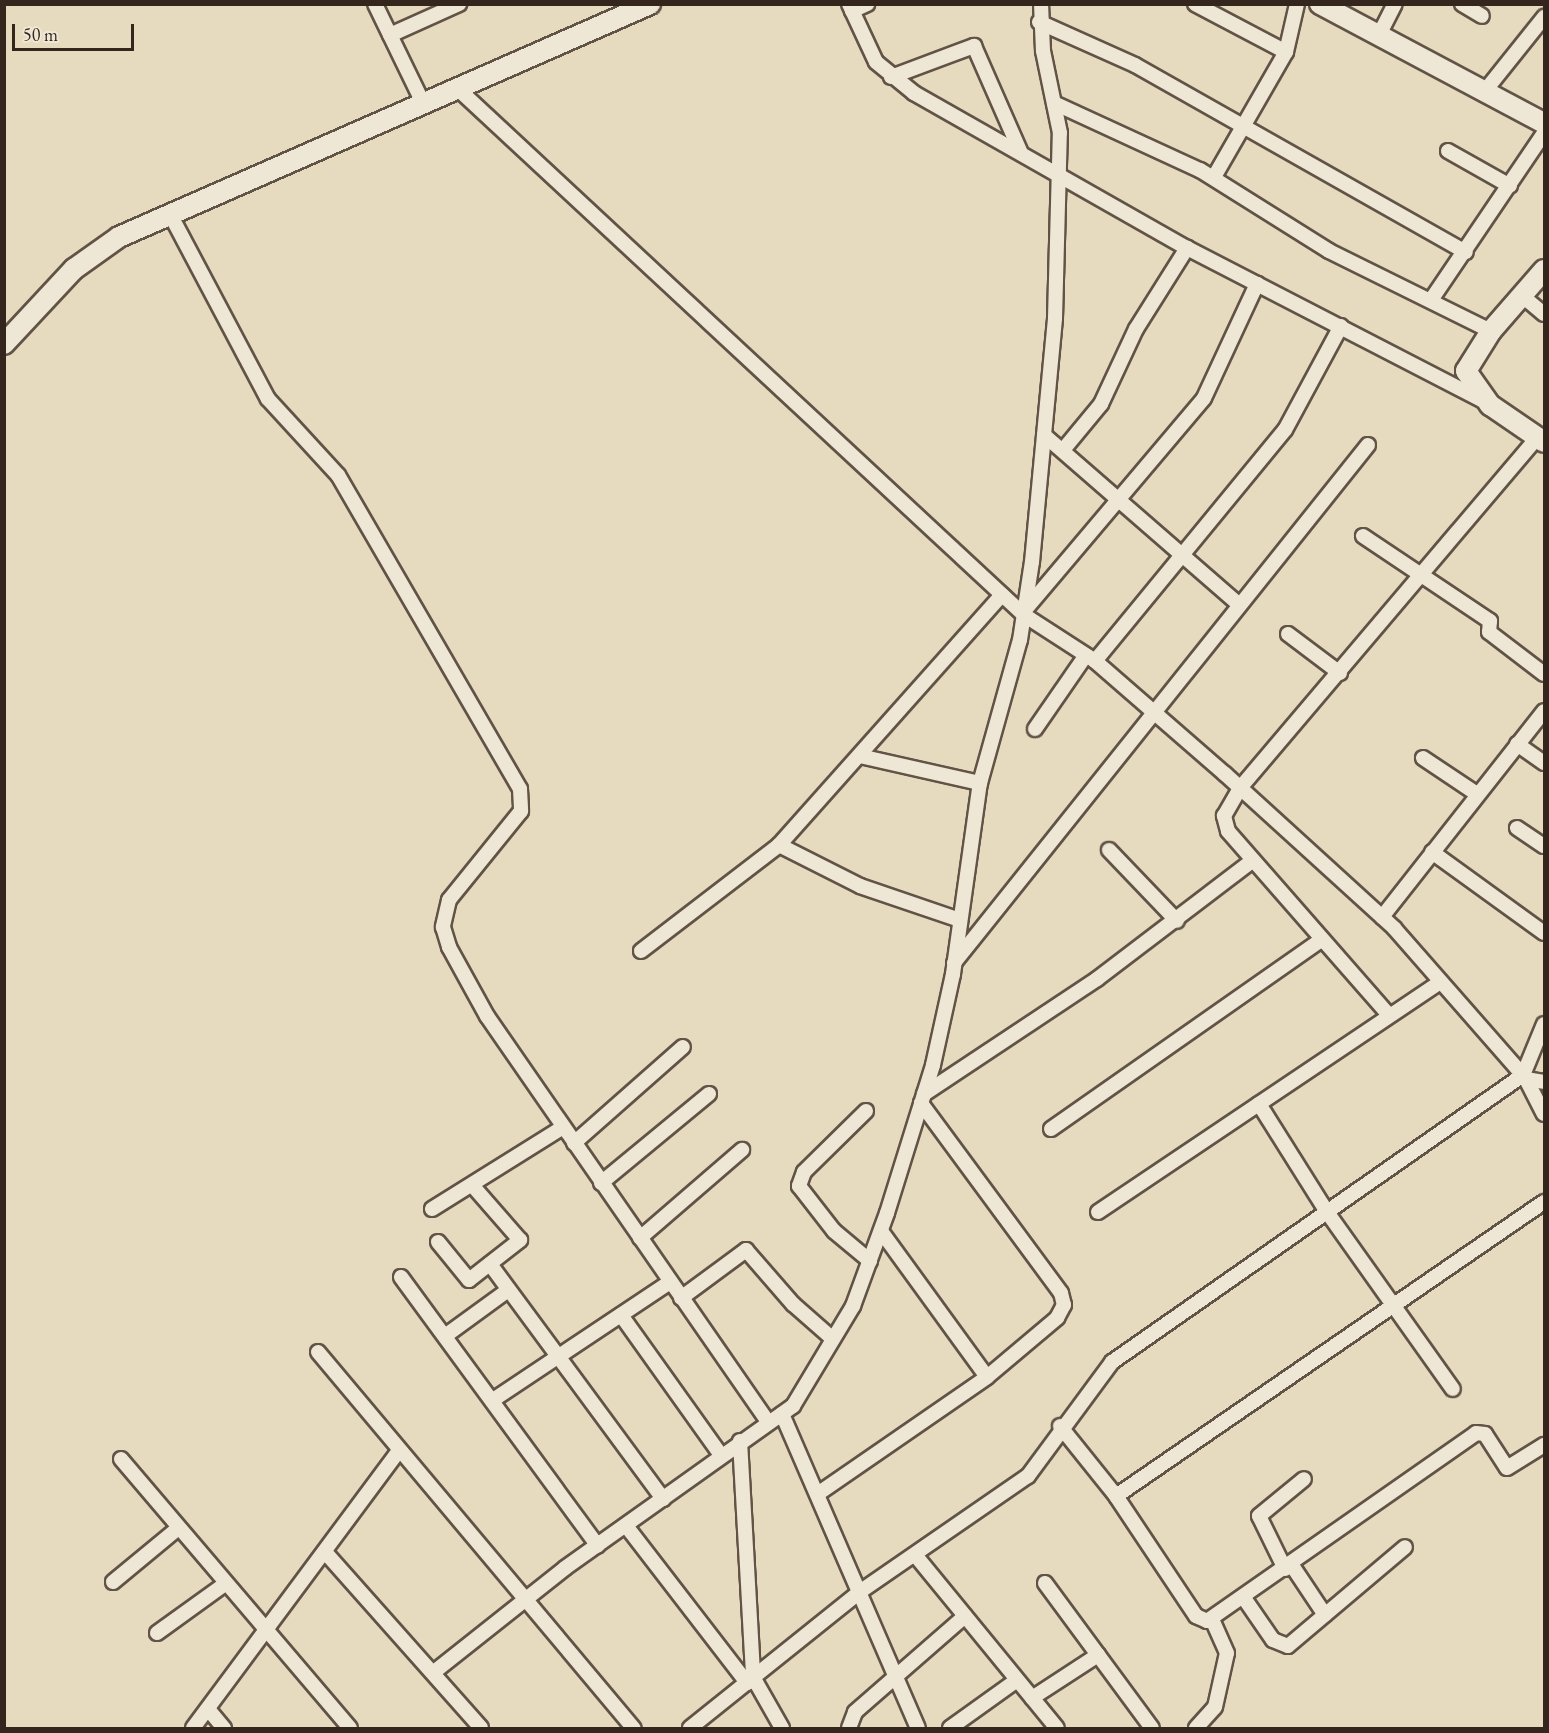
<!DOCTYPE html>
<html>
<head>
<meta charset="utf-8">
<style>
	body { margin:0 }
	#map { position:relative; width:1549px; height:1733px; overflow:hidden; background:#e6dabf; font-family:"EB Garamond",serif }
	div>[style] { position:absolute }
	.roads { filter:drop-shadow(2px 0 #615346) drop-shadow(-2px 0 #615346) drop-shadow(0 2px #615346) drop-shadow(0 -2px #615346) }
	.street>* { height:14px; margin:-7px; padding:0 7px; transform-origin:7px; border-radius:7px; background:#efe7d5 }
	.secondary>* { height:20px; margin:-10px; padding:0 10px; transform-origin:10px; border-radius:10px; background:#efe7d5 }
	span { translate:-50% -50%; white-space:nowrap; text-align:center; line-height:1.15; -webkit-text-stroke:4.5px #efe7d5; paint-order:stroke }
	.frame { position:absolute; inset:0; border:6px solid #35261d; pointer-events:none }
	.scale { position:absolute; left:12px; top:24px; width:122px; height:27px; box-sizing:border-box; border:3px solid #35261d; border-top:0; padding-left:8px; font-size:18px; line-height:21px; white-space:nowrap; color:#35261d; -webkit-text-stroke:4px #efe7d5; paint-order:stroke }
</style>
</head>
<body>
<div id="map">
	<div class="roads">
		<div class="street">
			<i style="left:375px;top:4px;width:110px;rotate:64.1deg"></i>
			<i style="left:849px;top:4px;width:64px;rotate:65deg"></i>
			<i style="left:876px;top:62px;width:49px;rotate:39.2deg"></i>
			<i style="left:914px;top:93px;width:314px;rotate:29.6deg"></i>
			<i style="left:1187px;top:248px;width:336px;rotate:27.3deg"></i>
			<i style="left:1195px;top:4px;width:103px;rotate:27.8deg"></i>
			<i style="left:1462px;top:4px;width:23px;rotate:31deg"></i>
			<i style="left:852px;top:11px;width:17px;rotate:-25deg"></i>
			<i style="left:1039px;top:22px;width:105px;rotate:24.1deg"></i>
			<i style="left:1135px;top:65px;width:380px;rotate:29.5deg"></i>
			<i style="left:390px;top:35px;width:76px;rotate:-24.2deg"></i>
			<i style="left:1378px;top:37px;width:37px;rotate:-63deg"></i>
			<i style="left:891px;top:77px;width:89px;rotate:-20.5deg"></i>
			<i style="left:974px;top:46px;width:115px;rotate:66.3deg"></i>
			<i style="left:457px;top:88px;width:774px;rotate:42.91deg"></i>
			<i style="left:1024px;top:615px;width:85px;rotate:32.9deg"></i>
			<i style="left:1095px;top:661px;width:172px;rotate:41deg"></i>
			<i style="left:1225px;top:774px;width:229px;rotate:42.3deg"></i>
			<i style="left:1394px;top:928px;width:201px;rotate:48.8deg"></i>
			<i style="left:1526px;top:1079px;width:18px;rotate:9deg"></i>
			<i style="left:1485px;top:91px;width:95px;rotate:-51.4deg"></i>
			<i style="left:1054px;top:103px;width:161px;rotate:24.7deg"></i>
			<i style="left:1200px;top:170px;width:152px;rotate:32.1deg"></i>
			<i style="left:1329px;top:251px;width:181px;rotate:26.3deg"></i>
			<i style="left:1448px;top:151px;width:71px;rotate:29.4deg"></i>
			<i style="left:1214px;top:177px;width:144px;rotate:-60.1deg"></i>
			<i style="left:1286px;top:52px;width:49px;rotate:-77.1deg"></i>
			<i style="left:170px;top:214px;width:209px;rotate:62.1deg"></i>
			<i style="left:268px;top:399px;width:103px;rotate:47.4deg"></i>
			<i style="left:338px;top:475px;width:363px;rotate:59.9deg"></i>
			<i style="left:520px;top:789px;width:22px;rotate:87deg"></i>
			<i style="left:521px;top:811px;width:114px;rotate:129deg"></i>
			<i style="left:449px;top:900px;width:28px;rotate:103deg"></i>
			<i style="left:443px;top:927px;width:21px;rotate:73deg"></i>
			<i style="left:449px;top:947px;width:79px;rotate:61.2deg"></i>
			<i style="left:487px;top:1016px;width:494px;rotate:55.3deg"></i>
			<i style="left:1520px;top:294px;width:31px;rotate:40deg"></i>
			<i style="left:1431px;top:300px;width:202px;rotate:-55.9deg"></i>
			<i style="left:1044px;top:435px;width:256px;rotate:41deg"></i>
			<i style="left:1063px;top:450px;width:60px;rotate:-50.4deg"></i>
			<i style="left:1101px;top:404px;width:83px;rotate:-65deg"></i>
			<i style="left:1136px;top:329px;width:96px;rotate:-57.8deg"></i>
			<i style="left:1363px;top:536px;width:153px;rotate:33.8deg"></i>
			<i style="left:1490px;top:621px;width:11px;rotate:95deg"></i>
			<i style="left:1489px;top:632px;width:69px;rotate:37.4deg"></i>
			<i style="left:1025px;top:610px;width:277px;rotate:-49.8deg"></i>
			<i style="left:1204px;top:398px;width:126px;rotate:-65.1deg"></i>
			<i style="left:1288px;top:634px;width:65px;rotate:36.9deg"></i>
			<i style="left:1095px;top:661px;width:299px;rotate:-50.6deg"></i>
			<i style="left:1285px;top:430px;width:118px;rotate:-61.7deg"></i>
			<i style="left:1035px;top:729px;width:86px;rotate:-55.4deg"></i>
			<i style="left:1517px;top:744px;width:33px;rotate:35deg"></i>
			<i style="left:860px;top:756px;width:123px;rotate:12.7deg"></i>
			<i style="left:1423px;top:758px;width:65px;rotate:33.7deg"></i>
			<i style="left:1517px;top:828px;width:32px;rotate:34deg"></i>
			<i style="left:779px;top:845px;width:91px;rotate:26.8deg"></i>
			<i style="left:860px;top:886px;width:102px;rotate:18.8deg"></i>
			<i style="left:1109px;top:850px;width:98px;rotate:46.2deg"></i>
			<i style="left:1432px;top:852px;width:138px;rotate:35.9deg"></i>
			<i style="left:1382px;top:917px;width:262px;rotate:-51.8deg"></i>
			<i style="left:641px;top:951px;width:174px;rotate:-37.5deg"></i>
			<i style="left:779px;top:845px;width:335px;rotate:-48.3deg"></i>
			<i style="left:954px;top:963px;width:663px;rotate:-51.37deg"></i>
			<i style="left:1388px;top:1014px;width:243px;rotate:-131.2deg"></i>
			<i style="left:1228px;top:831px;width:16px;rotate:-105deg"></i>
			<i style="left:1224px;top:816px;width:32px;rotate:-60deg"></i>
			<i style="left:1240px;top:788px;width:460px;rotate:-49.7deg"></i>
			<i style="left:1526px;top:1079px;width:39px;rotate:63deg"></i>
			<i style="left:924px;top:1094px;width:208px;rotate:-33.6deg"></i>
			<i style="left:1097px;top:979px;width:195px;rotate:-37.3deg"></i>
			<i style="left:1259px;top:1104px;width:128px;rotate:57.8deg"></i>
			<i style="left:1327px;top:1212px;width:217px;rotate:54.6deg"></i>
			<i style="left:866px;top:1111px;width:87px;rotate:135.5deg"></i>
			<i style="left:804px;top:1172px;width:15px;rotate:110deg"></i>
			<i style="left:799px;top:1186px;width:57px;rotate:52.1deg"></i>
			<i style="left:834px;top:1231px;width:47px;rotate:39.8deg"></i>
			<i style="left:1051px;top:1129px;width:327px;rotate:-35deg"></i>
			<i style="left:574px;top:1143px;width:145px;rotate:-41.4deg"></i>
			<i style="left:601px;top:1183px;width:140px;rotate:-39.5deg"></i>
			<i style="left:432px;top:1209px;width:155px;rotate:-32deg"></i>
			<i style="left:1098px;top:1212px;width:412px;rotate:-33.9deg"></i>
			<i style="left:881px;top:1231px;width:180px;rotate:54deg"></i>
			<i style="left:640px;top:1238px;width:135px;rotate:-40.8deg"></i>
			<i style="left:438px;top:1242px;width:49px;rotate:50.8deg"></i>
			<i style="left:469px;top:1280px;width:65px;rotate:-38.1deg"></i>
			<i style="left:520px;top:1240px;width:73px;rotate:-131.1deg"></i>
			<i style="left:490px;top:1264px;width:292px;rotate:53.6deg"></i>
			<i style="left:401px;top:1277px;width:333px;rotate:53.8deg"></i>
			<i style="left:681px;top:1298px;width:81px;rotate:-36.4deg"></i>
			<i style="left:746px;top:1250px;width:72px;rotate:49deg"></i>
			<i style="left:793px;top:1304px;width:53px;rotate:41.2deg"></i>
			<i style="left:621px;top:1315px;width:171px;rotate:54.5deg"></i>
			<i style="left:445px;top:1336px;width:78px;rotate:-36.1deg"></i>
			<i style="left:318px;top:1352px;width:491px;rotate:50deg"></i>
			<i style="left:493px;top:1400px;width:213px;rotate:-33.7deg"></i>
			<i style="left:782px;top:1414px;width:342px;rotate:66.6deg"></i>
			<i style="left:1060px;top:1426px;width:90px;rotate:51.3deg"></i>
			<i style="left:1116px;top:1496px;width:519px;rotate:-34.49deg"></i>
			<i style="left:740px;top:1441px;width:236px;rotate:86.8deg"></i>
			<i style="left:753px;top:1677px;width:59px;rotate:60.4deg"></i>
			<i style="left:121px;top:1459px;width:353px;rotate:49.6deg"></i>
			<i style="left:819px;top:1493px;width:204px;rotate:-34.6deg"></i>
			<i style="left:987px;top:1377px;width:92px;rotate:-40.1deg"></i>
			<i style="left:1057px;top:1318px;width:15px;rotate:-62deg"></i>
			<i style="left:1064px;top:1305px;width:12px;rotate:-104deg"></i>
			<i style="left:1061px;top:1293px;width:236px;rotate:-126.4deg"></i>
			<i style="left:1116px;top:1496px;width:144px;rotate:56.3deg"></i>
			<i style="left:1196px;top:1616px;width:12px;rotate:24deg"></i>
			<i style="left:1207px;top:1621px;width:328px;rotate:-34.9deg"></i>
			<i style="left:1476px;top:1433px;width:9px;rotate:6deg"></i>
			<i style="left:1485px;top:1434px;width:40px;rotate:57.1deg"></i>
			<i style="left:1507px;top:1468px;width:44px;rotate:-31.9deg"></i>
			<i style="left:627px;top:1527px;width:197px;rotate:52.4deg"></i>
			<i style="left:325px;top:1552px;width:235px;rotate:48.4deg"></i>
			<i style="left:916px;top:1556px;width:222px;rotate:50.7deg"></i>
			<i style="left:1291px;top:1564px;width:61px;rotate:56.3deg"></i>
			<i style="left:1285px;top:1569px;width:59px;rotate:-116.1deg"></i>
			<i style="left:1259px;top:1516px;width:58px;rotate:-39.4deg"></i>
			<i style="left:113px;top:1582px;width:83px;rotate:-39.6deg"></i>
			<i style="left:1045px;top:1583px;width:180px;rotate:53.6deg"></i>
			<i style="left:1244px;top:1598px;width:51px;rotate:55.4deg"></i>
			<i style="left:1273px;top:1640px;width:16px;rotate:22deg"></i>
			<i style="left:1288px;top:1646px;width:153px;rotate:-40.2deg"></i>
			<i style="left:157px;top:1633px;width:84px;rotate:-35.8deg"></i>
			<i style="left:434px;top:1672px;width:167px;rotate:-38.4deg"></i>
			<i style="left:565px;top:1568px;width:280px;rotate:-35.4deg"></i>
			<i style="left:793px;top:1406px;width:117px;rotate:-59deg"></i>
			<i style="left:853px;top:1306px;width:99px;rotate:-69.9deg"></i>
			<i style="left:887px;top:1213px;width:155px;rotate:-72.7deg"></i>
			<i style="left:933px;top:1065px;width:93px;rotate:-77.6deg"></i>
			<i style="left:953px;top:974px;width:193px;rotate:-82deg"></i>
			<i style="left:980px;top:783px;width:148px;rotate:-74.4deg"></i>
			<i style="left:1020px;top:640px;width:79px;rotate:-81.3deg"></i>
			<i style="left:1032px;top:562px;width:245px;rotate:-84.6deg"></i>
			<i style="left:1055px;top:318px;width:185px;rotate:-88.5deg"></i>
			<i style="left:1060px;top:133px;width:84px;rotate:-101.7deg"></i>
			<i style="left:1043px;top:51px;width:47px;rotate:-92.4deg"></i>
			<i style="left:1032px;top:1698px;width:79px;rotate:-33.1deg"></i>
			<i style="left:208px;top:1709px;width:25px;rotate:50deg"></i>
			<i style="left:193px;top:1728px;width:342px;rotate:-53.4deg"></i>
			<i style="left:690px;top:1728px;width:219px;rotate:-38.7deg"></i>
			<i style="left:861px;top:1591px;width:203px;rotate:-34.6deg"></i>
			<i style="left:1028px;top:1476px;width:142px;rotate:-53.6deg"></i>
			<i style="left:1112px;top:1362px;width:501px;rotate:-34.93deg"></i>
			<i style="left:1523px;top:1075px;width:55px;rotate:-67.6deg"></i>
			<i style="left:849px;top:1728px;width:17px;rotate:-69deg"></i>
			<i style="left:855px;top:1712px;width:146px;rotate:-41.1deg"></i>
			<i style="left:950px;top:1728px;width:82px;rotate:-35.6deg"></i>
			<i style="left:1196px;top:1728px;width:28px;rotate:-48deg"></i>
			<i style="left:1215px;top:1707px;width:55px;rotate:-77.5deg"></i>
			<i style="left:1227px;top:1653px;width:36px;rotate:-114deg"></i>
		</div>
		<div class="secondary">
			<i style="left:1320px;top:4px;width:254px;rotate:28deg"></i>
			<i style="left:1544px;top:270px;width:81px;rotate:131deg"></i>
			<i style="left:1491px;top:331px;width:47px;rotate:122deg"></i>
			<i style="left:1466px;top:371px;width:42px;rotate:54.8deg"></i>
			<i style="left:1490px;top:405px;width:65px;rotate:34.4deg"></i>
			<i style="left:4px;top:344px;width:103px;rotate:-47deg"></i>
			<i style="left:74px;top:269px;width:55px;rotate:-35.4deg"></i>
			<i style="left:119px;top:237px;width:580px;rotate:-23.69deg"></i>
		</div>
	</div>
	<div class="frame"></div>
	<div class="scale">50 m</div>
</div>
</body>
</html>
